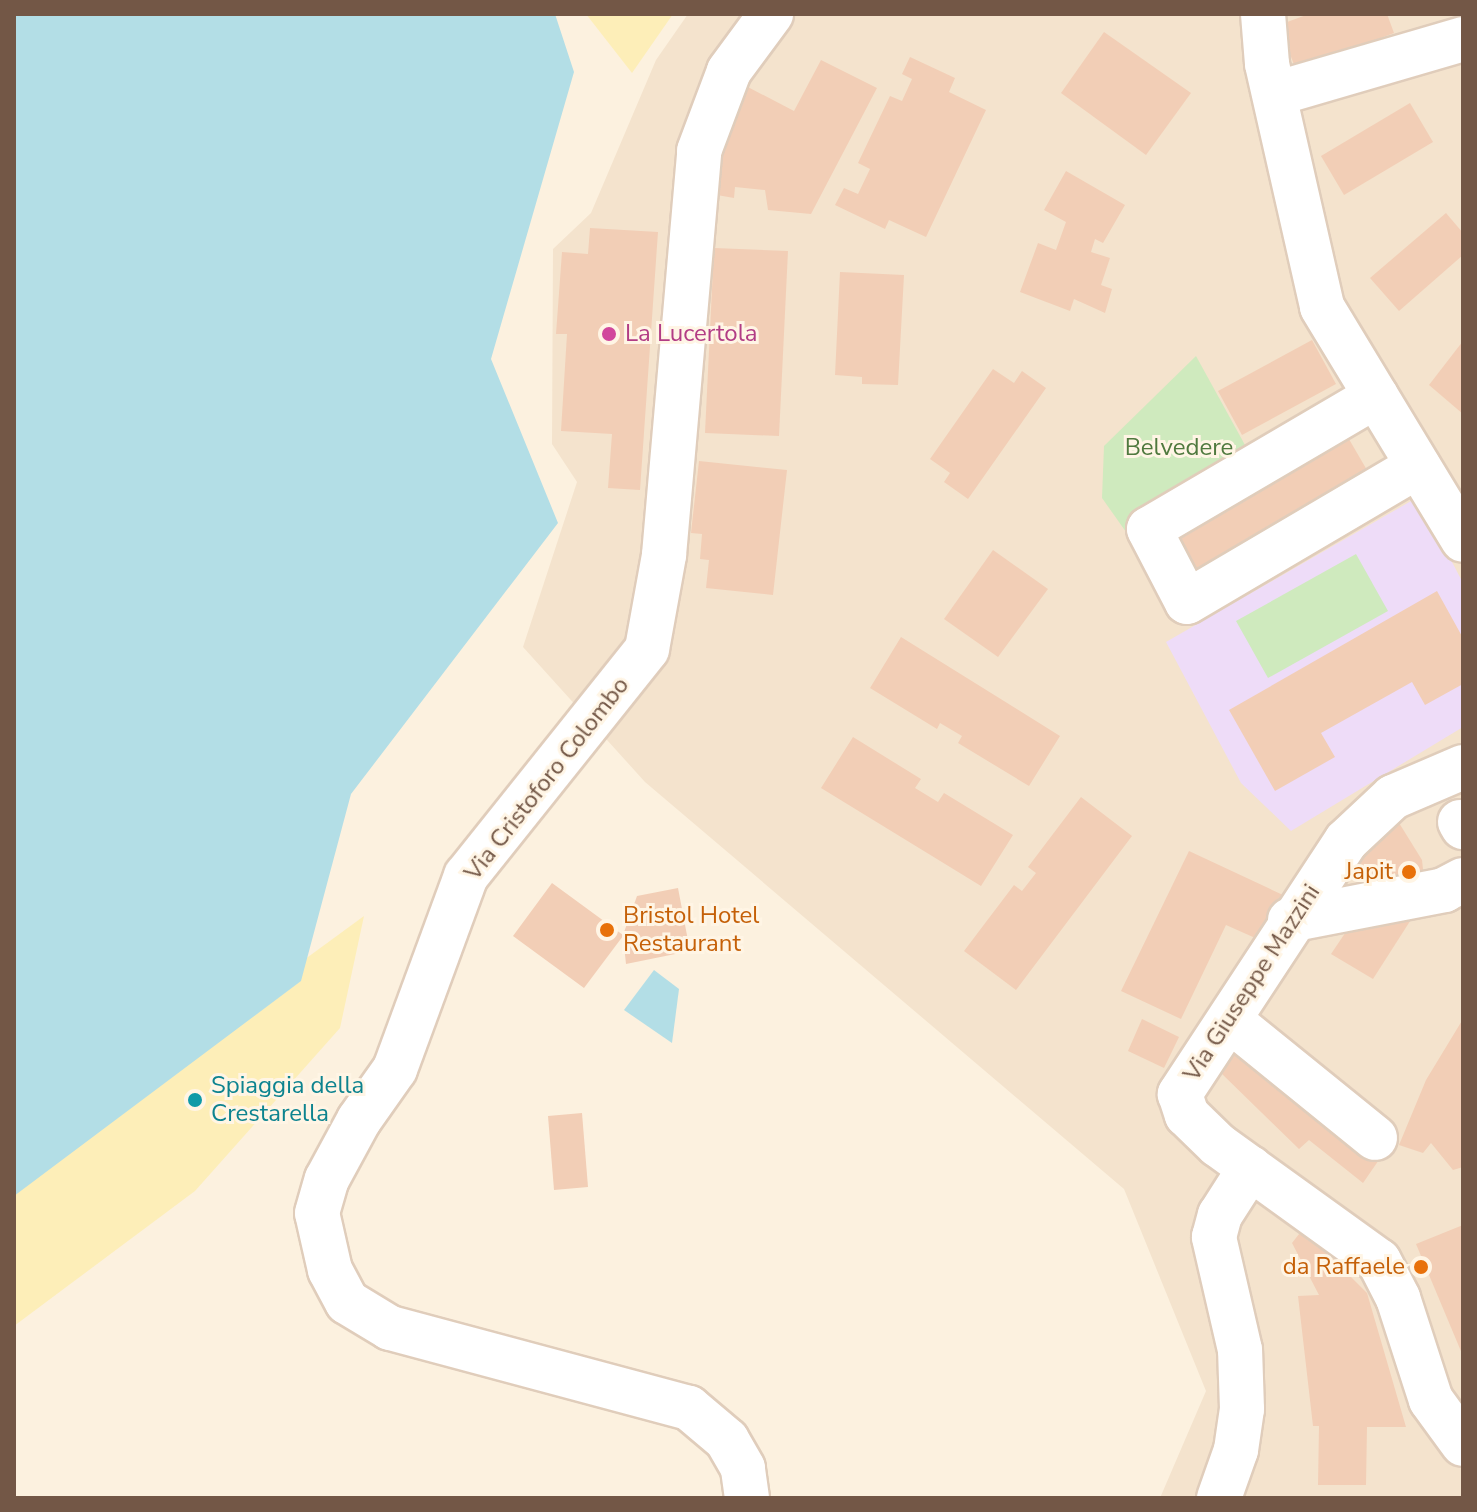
<!DOCTYPE html>
<html>
<head>
<meta charset="utf-8">
<style>
	body { margin:0 }
	#map { position:relative; width:1477px; height:1512px; overflow:hidden; background:#fcf1df; font-family:"Nunito Sans",sans-serif }
	div>[style] { position:absolute }
	.residential>* { inset:0; background:#f4e3cd }
	.education>* { inset:0; background:#eedcf8 }
	.green>* { inset:0; background:#cfeabe }
	.sand>* { inset:0; background:#fdeeb8 }
	.water>* { inset:0; background:#b3dee6 }
	.building>* { inset:0; background:#f2ceb6 }
	.roads { filter:drop-shadow(2px 0 #e0cdbb) drop-shadow(-2px 0 #e0cdbb) drop-shadow(0 2px #e0cdbb) drop-shadow(0 -2px #e0cdbb) }
	.minor>* { height:44px; margin:-22px; padding:0 22px; transform-origin:22px; border-radius:22px; background:#fff }
	.dots>* { width:22px; height:22px; translate:-50% -50%; box-sizing:border-box; border:4px solid #fff5e5; border-radius:50% }
	span { translate:-50% -50%; white-space:nowrap; text-align:center; line-height:1.15; -webkit-text-stroke:6px #fff5e5; paint-order:stroke }
	.hotel-label { font-size:24px; color:#b23c85 }
	.left { translate:0 -50%; text-align:left }
	.park-label { font-size:24px; color:#4f793e }
	.street-label { font-size:24px; color:#735746 }
	.food-label { font-size:24px; color:#c56008 }
	.right { translate:-100% -50%; text-align:right }
	.culture-label { font-size:24px; color:#0d838f }
	.frame { position:absolute; inset:0; border:16px solid #735746; pointer-events:none }
</style>
</head>
<body>
<div id="map">
	<div class="residential">
		<i style="clip-path:polygon(688px 14px,1463px 14px,1463px 1498px,1160px 1498px,1206px 1391px,1124px 1189px,645px 782px,523px 647px,577px 482px,552px 444px,553px 249px,591px 213px,656px 60px)"></i>
	</div>
	<div class="education">
		<i style="clip-path:polygon(1418px 497px,1463px 583px,1463px 727px,1291px 831px,1241px 783px,1166px 642px)"></i>
	</div>
	<div class="green">
		<i style="clip-path:polygon(1196px 356px,1256px 465px,1131px 539px,1102px 498px,1104px 446px)"></i>
		<i style="clip-path:polygon(1356px 554px,1388px 611px,1268px 678px,1236px 621px)"></i>
	</div>
	<div class="sand">
		<i style="clip-path:polygon(586px 14px,673px 14px,632px 73px)"></i>
		<i style="clip-path:polygon(364px 916px,340px 1028px,195px 1191px,14px 1326px,14px 1172px)"></i>
	</div>
	<div class="water">
		<i style="clip-path:polygon(14px 14px,555px 14px,574px 72px,491px 359px,558px 523px,351px 794px,301px 981px,14px 1196px)"></i>
		<i style="clip-path:polygon(654px 970px,679px 989px,672px 1043px,624px 1010px)"></i>
	</div>
	<div class="building">
		<i style="clip-path:polygon(1309px 14px,1387px 14px,1394px 33px,1296px 70px,1279px 25px)"></i>
		<i style="clip-path:polygon(1104px 32px,1191px 93px,1146px 155px,1061px 93px)"></i>
		<i style="clip-path:polygon(910px 57px,955px 78px,949px 92px,986px 110px,926px 237px,889px 220px,885px 229px,835px 205px,844px 188px,858px 194px,870px 169px,858px 163px,890px 96px,902px 101px,912px 79px,902px 74px)"></i>
		<i style="clip-path:polygon(821px 60px,877px 88px,811px 214px,768px 210px,765px 190px,735px 187px,734px 198px,717px 195px,723px 127px,744px 85px,794px 111px)"></i>
		<i style="clip-path:polygon(1410px 103px,1433px 142px,1344px 195px,1321px 156px)"></i>
		<i style="clip-path:polygon(1066px 171px,1125px 205px,1103px 243px,1095px 239px,1091px 252px,1110px 258px,1101px 285px,1112px 289px,1105px 313px,1074px 299px,1070px 311px,1020px 292px,1038px 243px,1056px 250px,1066px 222px,1044px 210px)"></i>
		<i style="clip-path:polygon(1446px 213px,1463px 233px,1463px 255px,1399px 311px,1370px 278px)"></i>
		<i style="clip-path:polygon(590px 228px,658px 232px,640px 490px,608px 488px,612px 434px,561px 431px,567px 334px,556px 334px,562px 252px,588px 254px)"></i>
		<i style="clip-path:polygon(714px 248px,788px 251px,779px 436px,705px 433px)"></i>
		<i style="clip-path:polygon(840px 272px,904px 275px,898px 385px,862px 384px,862px 377px,835px 375px)"></i>
		<i style="clip-path:polygon(1312px 340px,1336px 384px,1242px 435px,1218px 391px)"></i>
		<i style="clip-path:polygon(1463px 341px,1463px 414px,1429px 385px)"></i>
		<i style="clip-path:polygon(993px 369px,1014px 383px,1022px 371px,1046px 388px,968px 499px,944px 482px,950px 473px,930px 459px)"></i>
		<i style="clip-path:polygon(1346px 434px,1371px 477px,1197px 579px,1172px 536px)"></i>
		<i style="clip-path:polygon(699px 461px,787px 470px,773px 595px,706px 588px,709px 560px,700px 559px,702px 534px,691px 533px)"></i>
		<i style="clip-path:polygon(993px 550px,1048px 589px,998px 657px,944px 619px)"></i>
		<i style="clip-path:polygon(1437px 591px,1463px 638px,1463px 684px,1425px 705px,1412px 682px,1321px 733px,1335px 757px,1275px 791px,1229px 710px)"></i>
		<i style="clip-path:polygon(901px 637px,1060px 736px,1029px 786px,958px 743px,962px 736px,940px 723px,937px 729px,870px 688px)"></i>
		<i style="clip-path:polygon(853px 737px,921px 779px,915px 788px,938px 802px,944px 793px,1013px 835px,981px 886px,821px 788px)"></i>
		<i style="clip-path:polygon(1081px 797px,1132px 836px,1016px 990px,964px 951px,1014px 885px,1022px 891px,1036px 873px,1028px 867px)"></i>
		<i style="clip-path:polygon(1396px 818px,1422px 860px,1425px 888px,1361px 900px,1355px 861px)"></i>
		<i style="clip-path:polygon(1189px 851px,1283px 895px,1262px 941px,1226px 925px,1181px 1019px,1121px 991px)"></i>
		<i style="clip-path:polygon(552px 883px,623px 935px,637px 896px,678px 888px,690px 951px,626px 964px,623px 936px,584px 988px,513px 936px)"></i>
		<i style="clip-path:polygon(1421px 904px,1373px 979px,1331px 954px,1362px 908px)"></i>
		<i style="clip-path:polygon(1142px 1019px,1179px 1037px,1164px 1068px,1128px 1051px)"></i>
		<i style="clip-path:polygon(1463px 1019px,1463px 1167px,1453px 1170px,1431px 1143px,1423px 1153px,1399px 1145px,1426px 1080px)"></i>
		<i style="clip-path:polygon(1244px 1043px,1383px 1154px,1363px 1183px,1309px 1140px,1299px 1149px,1220px 1072px)"></i>
		<i style="clip-path:polygon(582px 1113px,588px 1187px,554px 1190px,548px 1116px)"></i>
		<i style="clip-path:polygon(1463px 1225px,1463px 1356px,1416px 1244px)"></i>
		<i style="clip-path:polygon(1303px 1229px,1367px 1293px,1406px 1427px,1367px 1427px,1366px 1485px,1318px 1485px,1319px 1426px,1313px 1426px,1298px 1296px,1319px 1295px,1292px 1243px)"></i>
	</div>
	<div class="roads">
		<div class="minor">
			<i style="left:1263px;top:14px;width:50px;rotate:85.4deg"></i>
			<i style="left:1267px;top:64px;width:249px;rotate:77.2deg"></i>
			<i style="left:1322px;top:307px;width:272px;rotate:58.8deg"></i>
			<i style="left:1275px;top:94px;width:196px;rotate:-16.3deg"></i>
			<i style="left:1376px;top:396px;width:263px;rotate:149.6deg"></i>
			<i style="left:1149px;top:529px;width:82px;rotate:62.5deg"></i>
			<i style="left:1187px;top:602px;width:268px;rotate:-30.5deg"></i>
			<i style="left:1463px;top:767px;width:76px;rotate:156.8deg"></i>
			<i style="left:1393px;top:797px;width:64px;rotate:136.9deg"></i>
			<i style="left:1346px;top:841px;width:303px;rotate:123.3deg"></i>
			<i style="left:1180px;top:1094px;width:22px;rotate:72deg"></i>
			<i style="left:1187px;top:1115px;width:43px;rotate:44.1deg"></i>
			<i style="left:1218px;top:1145px;width:198px;rotate:35.8deg"></i>
			<i style="left:1379px;top:1261px;width:42px;rotate:62.8deg"></i>
			<i style="left:1398px;top:1298px;width:107px;rotate:72.1deg"></i>
			<i style="left:1431px;top:1400px;width:54px;rotate:54deg"></i>
			<i style="left:1460px;top:822px;width:6px;rotate:59deg"></i>
			<i style="left:1290px;top:920px;width:157px;rotate:-11deg"></i>
			<i style="left:1444px;top:890px;width:21px;rotate:-28deg"></i>
			<i style="left:1232px;top:1022px;width:184px;rotate:39deg"></i>
			<i style="left:747px;top:1498px;width:30px;rotate:-98deg"></i>
			<i style="left:743px;top:1468px;width:32px;rotate:-120deg"></i>
			<i style="left:727px;top:1440px;width:50px;rotate:-139.9deg"></i>
			<i style="left:689px;top:1408px;width:310px;rotate:-165deg"></i>
			<i style="left:390px;top:1328px;width:50px;rotate:-148.8deg"></i>
			<i style="left:347px;top:1302px;width:36px;rotate:-118deg"></i>
			<i style="left:330px;top:1270px;width:58px;rotate:-102.8deg"></i>
			<i style="left:317px;top:1213px;width:35px;rotate:-74deg"></i>
			<i style="left:327px;top:1179px;width:67px;rotate:-61.5deg"></i>
			<i style="left:359px;top:1120px;width:62px;rotate:-54.8deg"></i>
			<i style="left:395px;top:1069px;width:206px;rotate:-69.8deg"></i>
			<i style="left:466px;top:876px;width:290px;rotate:-51.4deg"></i>
			<i style="left:647px;top:649px;width:96px;rotate:-79.7deg"></i>
			<i style="left:664px;top:555px;width:406px;rotate:-85deg"></i>
			<i style="left:699px;top:151px;width:85px;rotate:-69.4deg"></i>
			<i style="left:729px;top:71px;width:71px;rotate:-53.6deg"></i>
			<i style="left:1219px;top:1498px;width:51px;rotate:-70.5deg"></i>
			<i style="left:1236px;top:1450px;width:41px;rotate:-81.7deg"></i>
			<i style="left:1242px;top:1409px;width:59px;rotate:-91.9deg"></i>
			<i style="left:1240px;top:1350px;width:116px;rotate:-103deg"></i>
			<i style="left:1214px;top:1237px;width:23px;rotate:-75deg"></i>
			<i style="left:1220px;top:1215px;width:56px;rotate:-57.4deg"></i>
		</div>
	</div>
	<div class="dots">
		<i style="left:609px;top:334px;background:#d1479c"></i>
		<i style="left:1409px;top:872px;background:#e8710a"></i>
		<i style="left:607px;top:930px;background:#e8710a"></i>
		<i style="left:195px;top:1100px;background:#0f9aa8"></i>
		<i style="left:1421px;top:1267px;background:#e8710a"></i>
	</div>
	<div class="hotel-label">
		<span class="left" style="left:625px;top:334px">La Lucertola</span>
	</div>
	<div class="park-label">
		<span style="left:1179px;top:448px">Belvedere</span>
	</div>
	<div class="street-label">
		<span style="left:547px;top:779px;rotate:-52deg">Via Cristoforo Colombo</span>
		<span style="left:1252px;top:983px;rotate:-57deg">Via Giuseppe Mazzini</span>
	</div>
	<div class="food-label">
		<span class="right" style="left:1393px;top:872px">Japit</span>
		<span class="left" style="left:623px;top:930px">Bristol Hotel<br>Restaurant</span>
		<span class="right" style="left:1405px;top:1267px">da Raffaele</span>
	</div>
	<div class="culture-label">
		<span class="left" style="left:211px;top:1100px">Spiaggia della<br>Crestarella</span>
	</div>
	<div class="frame"></div>
</div>
</body>
</html>
